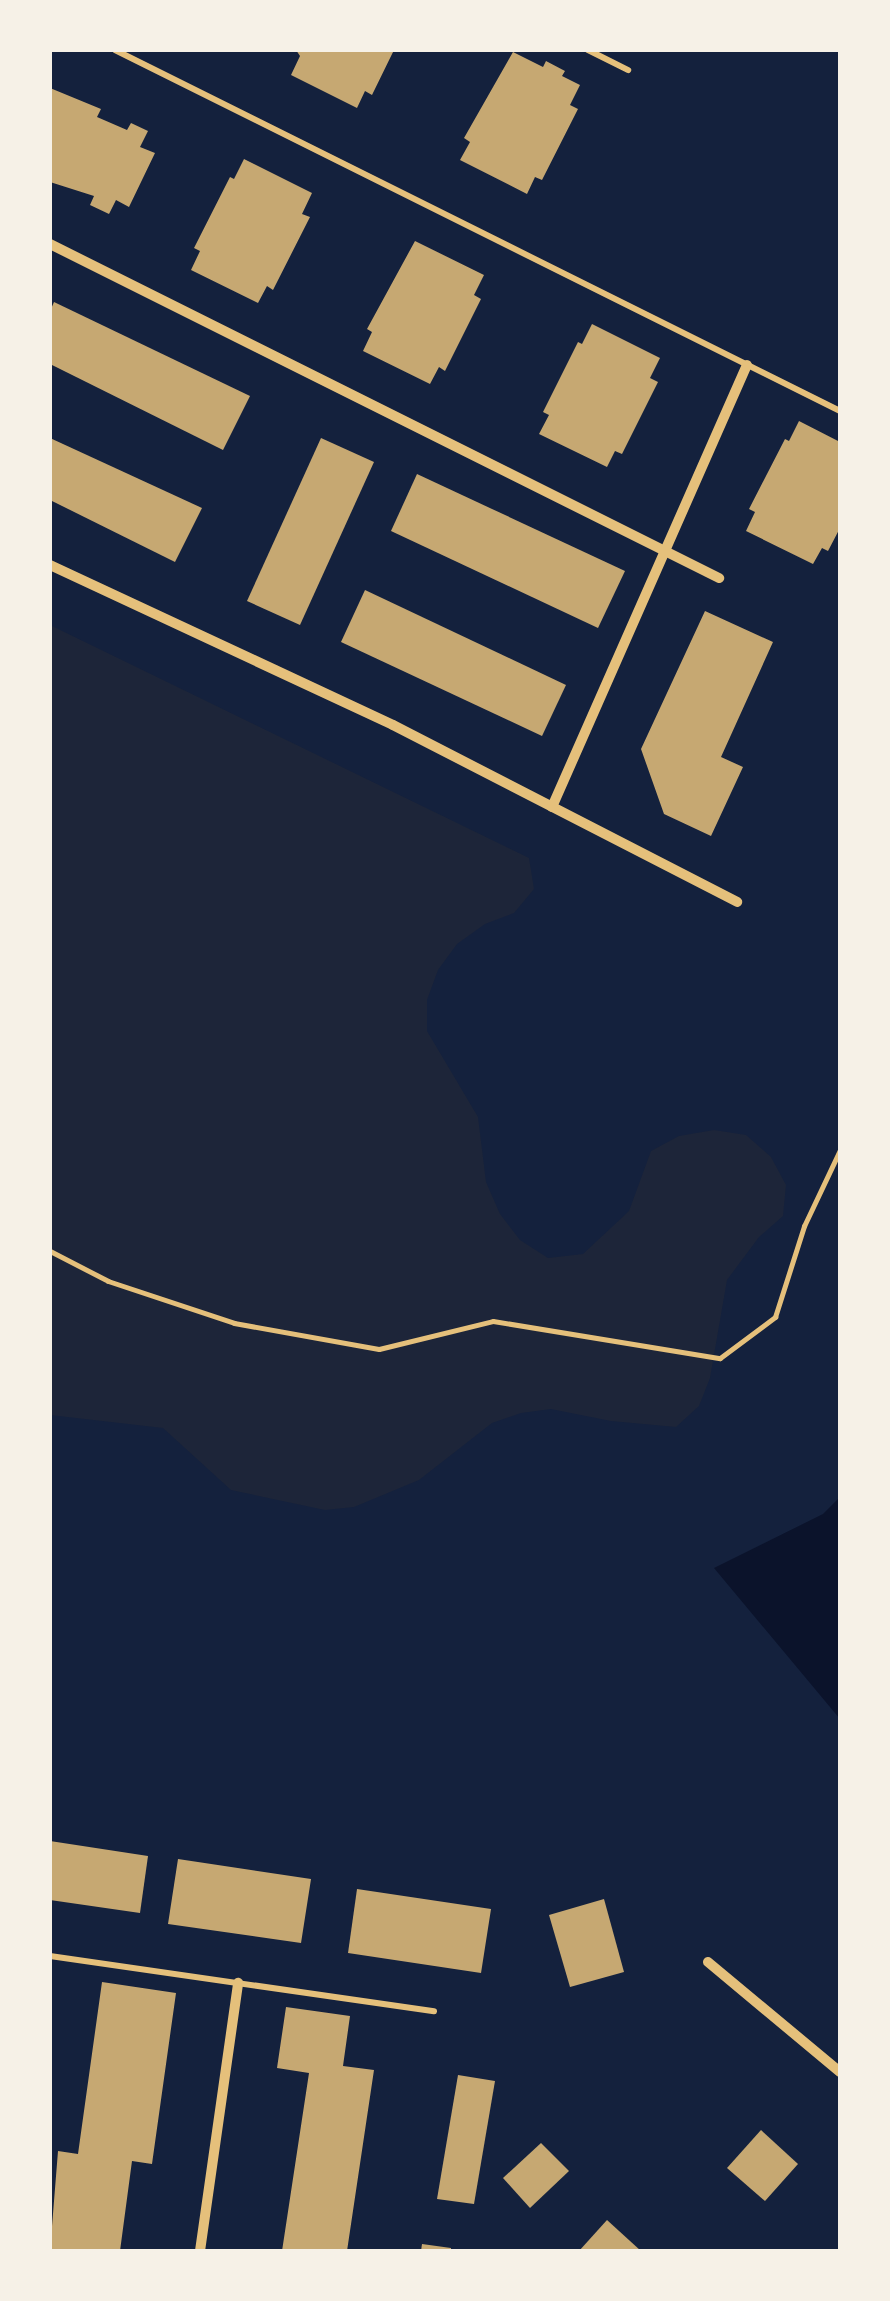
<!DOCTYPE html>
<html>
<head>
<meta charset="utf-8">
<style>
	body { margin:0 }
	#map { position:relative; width:890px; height:2301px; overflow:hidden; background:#14213d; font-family:"Times New Roman",serif }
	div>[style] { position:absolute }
	.green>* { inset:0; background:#1d2539 }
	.water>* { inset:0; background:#0b132b }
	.building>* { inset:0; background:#c6a872 }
	.path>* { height:5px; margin:-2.5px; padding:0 2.5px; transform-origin:2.5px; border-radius:2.5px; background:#e5c07b }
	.service>* { height:6px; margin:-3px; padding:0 3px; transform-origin:3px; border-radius:3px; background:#e5c07b }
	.minor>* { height:10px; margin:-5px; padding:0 5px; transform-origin:5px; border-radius:5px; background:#e5c07b }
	span { translate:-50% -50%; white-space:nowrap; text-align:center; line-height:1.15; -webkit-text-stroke:10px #f6f1e7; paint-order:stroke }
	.frame { position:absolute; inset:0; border:52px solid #f6f1e7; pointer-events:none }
</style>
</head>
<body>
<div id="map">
	<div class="green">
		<i style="clip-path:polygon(50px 625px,529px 858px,534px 889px,514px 913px,485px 924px,457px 944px,438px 970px,427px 1000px,427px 1031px,478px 1117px,486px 1182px,500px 1214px,520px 1240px,548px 1258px,583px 1254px,629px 1211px,651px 1151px,679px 1136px,714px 1130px,746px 1135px,771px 1157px,786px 1185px,783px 1216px,759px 1237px,727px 1280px,710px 1378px,699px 1406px,676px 1427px,611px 1421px,551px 1409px,521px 1413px,492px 1423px,419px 1480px,354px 1507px,325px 1510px,231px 1490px,163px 1428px,50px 1415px)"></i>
	</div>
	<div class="water">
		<i style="clip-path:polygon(840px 1497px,840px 1719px,714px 1568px,823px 1514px)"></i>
	</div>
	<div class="building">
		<i style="clip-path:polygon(296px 50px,394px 50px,372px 95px,365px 91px,357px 108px,291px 75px,300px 56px)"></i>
		<i style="clip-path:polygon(513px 52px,543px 67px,546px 61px,565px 71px,562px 76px,580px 85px,570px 105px,578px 109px,542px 180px,535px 177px,527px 194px,460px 160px,470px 142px,464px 138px)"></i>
		<i style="clip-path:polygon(50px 88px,101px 109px,97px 117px,127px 130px,131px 123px,148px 131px,140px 147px,155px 153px,129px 207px,116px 200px,109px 214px,90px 205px,94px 196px,50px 182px)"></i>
		<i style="clip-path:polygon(244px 159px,312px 193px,302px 214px,310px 217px,273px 290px,267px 286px,258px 303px,191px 270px,200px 251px,194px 248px,230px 177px,234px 179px)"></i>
		<i style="clip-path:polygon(415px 241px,484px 275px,474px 295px,481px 299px,445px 371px,439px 367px,430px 384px,363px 351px,372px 332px,367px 329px)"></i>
		<i style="clip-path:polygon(54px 302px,250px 396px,223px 450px,50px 364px,50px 311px)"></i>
		<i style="clip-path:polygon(592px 324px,660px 358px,650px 378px,658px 382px,622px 454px,615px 451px,607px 467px,539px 434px,549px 415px,543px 412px,578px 342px,582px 344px)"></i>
		<i style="clip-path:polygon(799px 421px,840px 442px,840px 528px,828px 551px,822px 548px,813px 564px,746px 531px,755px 512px,749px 509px,785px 439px,789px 441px)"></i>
		<i style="clip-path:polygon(50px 438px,202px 508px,175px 562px,50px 500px)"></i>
		<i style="clip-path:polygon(321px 438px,374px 462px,300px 625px,247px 601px)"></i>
		<i style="clip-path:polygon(417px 474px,625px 571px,598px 628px,391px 531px)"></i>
		<i style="clip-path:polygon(365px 590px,566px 685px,542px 736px,341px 642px)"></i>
		<i style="clip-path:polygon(705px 611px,773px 642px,721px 757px,743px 767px,711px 836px,664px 814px,641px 749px)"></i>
		<i style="clip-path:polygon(50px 1841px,148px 1856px,140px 1913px,50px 1900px)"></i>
		<i style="clip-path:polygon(178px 1859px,311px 1879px,301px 1943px,168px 1924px)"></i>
		<i style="clip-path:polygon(357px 1889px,491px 1909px,481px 1973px,348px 1953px)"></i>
		<i style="clip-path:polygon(604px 1899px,624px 1972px,570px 1987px,549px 1915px)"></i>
		<i style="clip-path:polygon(102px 1982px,176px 1993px,152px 2164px,132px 2161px,120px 2251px,50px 2251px,58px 2151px,78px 2154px)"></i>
		<i style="clip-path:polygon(286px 2007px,350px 2016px,343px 2066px,374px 2070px,347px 2251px,282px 2251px,309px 2073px,277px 2068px)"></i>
		<i style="clip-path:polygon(458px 2075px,495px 2081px,474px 2204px,437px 2199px)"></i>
		<i style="clip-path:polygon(761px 2130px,798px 2164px,765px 2201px,727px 2168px)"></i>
		<i style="clip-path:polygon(541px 2143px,569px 2171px,530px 2208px,503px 2178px)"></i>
		<i style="clip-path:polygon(607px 2220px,641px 2251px,579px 2251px)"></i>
		<i style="clip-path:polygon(422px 2244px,451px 2248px,451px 2251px,421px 2251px)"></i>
	</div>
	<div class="path">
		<i style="left:50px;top:1251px;width:65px;rotate:27.3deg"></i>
		<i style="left:108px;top:1281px;width:133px;rotate:18.4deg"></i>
		<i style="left:234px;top:1323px;width:147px;rotate:10.2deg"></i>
		<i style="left:379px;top:1349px;width:117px;rotate:-13.8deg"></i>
		<i style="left:493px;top:1321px;width:230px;rotate:9.3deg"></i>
		<i style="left:720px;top:1358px;width:69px;rotate:-36.7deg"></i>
		<i style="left:775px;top:1317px;width:96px;rotate:-72.3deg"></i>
		<i style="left:804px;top:1226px;width:84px;rotate:-64.7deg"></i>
	</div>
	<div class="service">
		<i style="left:115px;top:50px;width:810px;rotate:26.47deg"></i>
		<i style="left:588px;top:50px;width:45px;rotate:26.6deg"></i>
		<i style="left:50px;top:1956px;width:388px;rotate:8.2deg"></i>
	</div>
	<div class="minor">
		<i style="left:50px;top:244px;width:748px;rotate:26.53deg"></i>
		<i style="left:50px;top:565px;width:378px;rotate:25deg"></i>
		<i style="left:393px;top:725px;width:387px;rotate:27.2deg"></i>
		<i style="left:552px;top:807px;width:483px;rotate:-66.2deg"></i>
		<i style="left:708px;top:1962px;width:172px;rotate:39.8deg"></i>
		<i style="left:200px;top:2251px;width:271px;rotate:-81.9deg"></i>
	</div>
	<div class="frame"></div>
</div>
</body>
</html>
